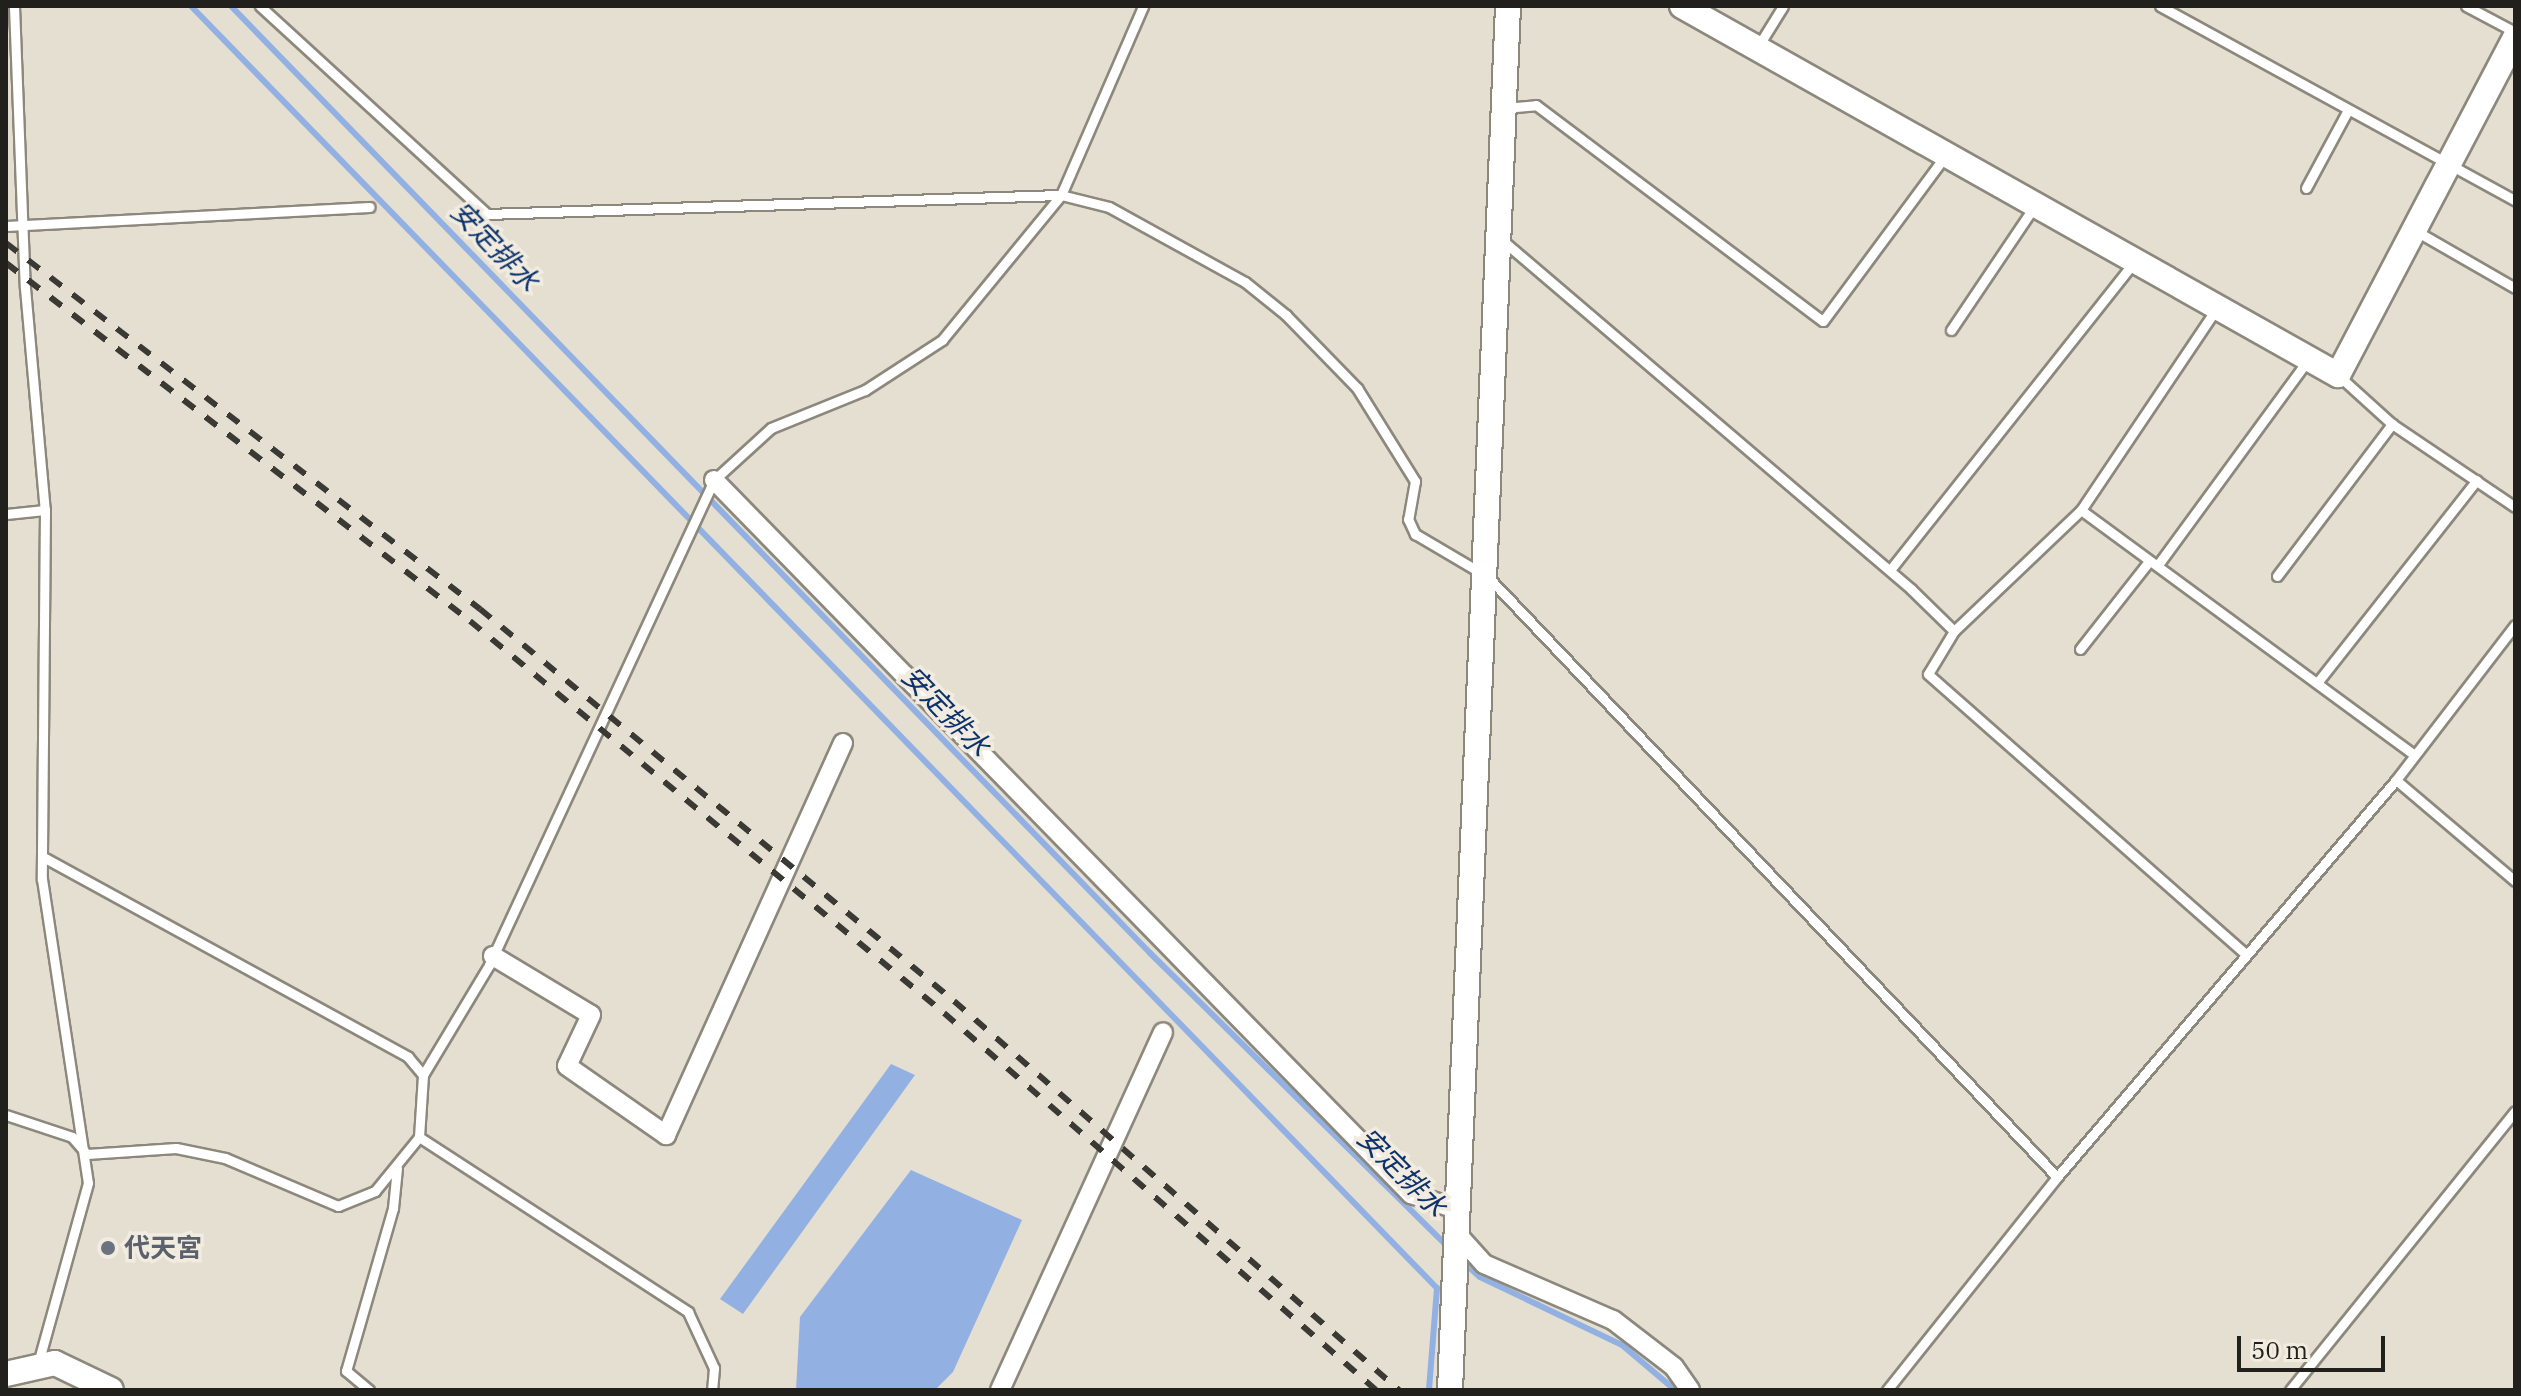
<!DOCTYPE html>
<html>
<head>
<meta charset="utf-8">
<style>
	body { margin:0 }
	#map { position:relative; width:2521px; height:1396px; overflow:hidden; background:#e4dfd1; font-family:"IBM Plex Serif","Noto Sans TC",serif }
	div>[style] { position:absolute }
	.water>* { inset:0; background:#92b1e2 }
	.stream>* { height:6px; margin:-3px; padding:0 3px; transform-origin:3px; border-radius:3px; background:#92b1e2 }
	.roads { filter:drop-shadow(2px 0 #8d887c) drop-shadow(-2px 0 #8d887c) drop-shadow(0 2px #8d887c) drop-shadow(0 -2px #8d887c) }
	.lane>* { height:9px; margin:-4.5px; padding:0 4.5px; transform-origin:4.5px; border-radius:4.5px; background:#fff }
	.street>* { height:18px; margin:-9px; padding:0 9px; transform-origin:9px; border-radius:9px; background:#fff }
	.secondary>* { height:24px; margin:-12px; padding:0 12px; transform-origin:12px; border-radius:12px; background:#fff }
	.rail>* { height:6px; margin-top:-3px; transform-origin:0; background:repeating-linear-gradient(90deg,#3b3934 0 14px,transparent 0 28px) }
	.dots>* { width:22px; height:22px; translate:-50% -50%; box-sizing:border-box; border:4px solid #f1ecdf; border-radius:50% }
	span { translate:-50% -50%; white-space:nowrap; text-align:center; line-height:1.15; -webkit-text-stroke:7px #f1ecdf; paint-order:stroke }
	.worship-label { font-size:26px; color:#5b616d; font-weight:700 }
	.left { translate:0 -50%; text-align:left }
	.water-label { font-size:28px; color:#0d326c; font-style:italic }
	.frame { position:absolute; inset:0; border:8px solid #22201c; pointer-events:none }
	.scale { position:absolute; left:2237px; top:1336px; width:148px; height:36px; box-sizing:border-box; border:4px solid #22201c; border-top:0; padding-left:10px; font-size:24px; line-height:28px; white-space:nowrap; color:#22201c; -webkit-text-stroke:6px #f1ecdf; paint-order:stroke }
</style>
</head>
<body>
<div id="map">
	<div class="water">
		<i style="clip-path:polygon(891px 1064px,915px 1075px,743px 1314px,720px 1299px)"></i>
		<i style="clip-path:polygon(911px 1170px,1022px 1220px,953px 1372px,935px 1390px,796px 1390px,800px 1317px)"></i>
	</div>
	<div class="stream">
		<i style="left:191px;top:6px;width:1788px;rotate:45.82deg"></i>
		<i style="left:1437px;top:1288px;width:102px;rotate:94.5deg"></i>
		<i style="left:231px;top:6px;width:1320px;rotate:45.86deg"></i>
		<i style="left:1150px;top:953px;width:421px;rotate:44.6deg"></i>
		<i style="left:1461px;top:1260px;width:25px;rotate:42deg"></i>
		<i style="left:1480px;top:1277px;width:157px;rotate:25.6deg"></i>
		<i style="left:1622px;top:1345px;width:70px;rotate:40.3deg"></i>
	</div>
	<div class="roads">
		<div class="lane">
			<i style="left:14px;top:6px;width:282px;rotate:87.8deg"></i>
			<i style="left:25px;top:288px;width:223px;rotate:84.9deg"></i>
			<i style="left:45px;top:510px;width:369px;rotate:90.5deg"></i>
			<i style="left:42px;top:879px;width:307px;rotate:81.4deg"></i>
			<i style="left:88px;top:1183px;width:187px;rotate:105.5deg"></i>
			<i style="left:260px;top:6px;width:308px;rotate:42.5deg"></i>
			<i style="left:487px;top:214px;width:574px;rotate:-1.9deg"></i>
			<i style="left:1061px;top:195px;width:206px;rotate:-66.5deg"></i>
			<i style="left:2160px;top:6px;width:405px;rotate:28.7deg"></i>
			<i style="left:2466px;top:6px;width:55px;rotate:28deg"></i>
			<i style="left:1757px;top:48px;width:49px;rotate:-58.2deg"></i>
			<i style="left:1504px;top:108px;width:32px;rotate:-5deg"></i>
			<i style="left:1536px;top:105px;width:359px;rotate:37deg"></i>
			<i style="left:1823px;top:321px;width:205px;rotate:-53.5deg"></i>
			<i style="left:2306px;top:188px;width:89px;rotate:-61.7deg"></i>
			<i style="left:6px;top:226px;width:364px;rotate:-3deg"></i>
			<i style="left:2416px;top:231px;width:114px;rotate:29.9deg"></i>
			<i style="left:1502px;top:240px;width:538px;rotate:40.47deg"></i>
			<i style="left:1911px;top:589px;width:60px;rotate:44.3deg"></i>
			<i style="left:1954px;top:631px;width:50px;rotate:121.2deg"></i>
			<i style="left:1928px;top:674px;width:422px;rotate:41.4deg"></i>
			<i style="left:1951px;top:330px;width:148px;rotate:-56deg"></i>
			<i style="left:2339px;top:376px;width:72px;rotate:42.2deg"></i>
			<i style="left:2392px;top:424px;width:148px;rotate:34deg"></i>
			<i style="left:2081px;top:510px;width:412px;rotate:36.3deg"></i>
			<i style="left:6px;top:514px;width:39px;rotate:-6deg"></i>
			<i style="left:2160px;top:562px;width:249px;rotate:-53.8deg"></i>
			<i style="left:1890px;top:570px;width:393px;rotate:-51.6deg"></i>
			<i style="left:2277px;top:576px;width:191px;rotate:-52.9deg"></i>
			<i style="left:1954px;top:631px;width:175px;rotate:-43.6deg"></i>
			<i style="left:2081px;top:510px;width:242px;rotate:-56.1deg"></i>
			<i style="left:2080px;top:649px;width:108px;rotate:-51.8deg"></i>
			<i style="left:2317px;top:683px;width:258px;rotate:-51.8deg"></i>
			<i style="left:2396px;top:780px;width:156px;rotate:40.3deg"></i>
			<i style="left:45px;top:858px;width:414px;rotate:28.7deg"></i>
			<i style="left:408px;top:1057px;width:23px;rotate:50deg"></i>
			<i style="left:423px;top:1075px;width:62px;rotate:93.7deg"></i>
			<i style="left:419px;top:1137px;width:321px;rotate:33deg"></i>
			<i style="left:688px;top:1312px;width:62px;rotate:65.1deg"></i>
			<i style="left:714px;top:1368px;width:22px;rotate:95deg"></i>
			<i style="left:423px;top:1075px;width:128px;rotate:-59deg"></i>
			<i style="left:489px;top:965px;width:535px;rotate:-65.11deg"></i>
			<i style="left:714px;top:480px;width:77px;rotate:-42.4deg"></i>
			<i style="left:771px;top:428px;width:101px;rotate:-22deg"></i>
			<i style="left:865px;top:390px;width:92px;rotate:-33deg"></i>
			<i style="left:942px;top:340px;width:188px;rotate:-50.6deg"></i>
			<i style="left:1061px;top:195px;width:49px;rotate:14deg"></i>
			<i style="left:1109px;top:207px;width:155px;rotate:28.9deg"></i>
			<i style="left:1245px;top:282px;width:53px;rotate:38.8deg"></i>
			<i style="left:1286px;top:315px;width:102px;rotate:45.8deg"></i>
			<i style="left:1357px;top:388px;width:110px;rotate:58.1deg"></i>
			<i style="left:1415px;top:481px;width:39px;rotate:100deg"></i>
			<i style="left:1408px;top:519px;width:17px;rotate:65deg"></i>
			<i style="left:1415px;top:534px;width:85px;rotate:30.5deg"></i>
			<i style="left:1488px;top:577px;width:827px;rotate:46.52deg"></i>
			<i style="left:6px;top:1115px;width:70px;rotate:18.4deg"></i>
			<i style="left:72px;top:1137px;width:23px;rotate:49deg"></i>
			<i style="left:87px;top:1154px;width:89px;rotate:-3.9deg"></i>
			<i style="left:176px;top:1148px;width:50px;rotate:11.5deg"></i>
			<i style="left:225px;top:1158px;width:123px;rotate:23deg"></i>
			<i style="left:338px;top:1206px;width:40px;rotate:-22deg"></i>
			<i style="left:375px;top:1191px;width:70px;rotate:-50.8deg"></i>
			<i style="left:369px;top:1390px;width:30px;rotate:-140deg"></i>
			<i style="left:346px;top:1371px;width:170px;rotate:-73.9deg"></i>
			<i style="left:393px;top:1208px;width:40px;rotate:-84.3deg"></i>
			<i style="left:1887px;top:1390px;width:273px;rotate:-51.4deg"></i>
			<i style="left:2057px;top:1177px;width:522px;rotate:-49.51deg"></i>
			<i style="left:2396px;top:780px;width:195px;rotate:-52.5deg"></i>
			<i style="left:2290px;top:1390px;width:358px;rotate:-51.1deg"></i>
		</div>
		<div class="street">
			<i style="left:714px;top:480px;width:998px;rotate:45.69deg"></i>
			<i style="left:1411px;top:1194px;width:51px;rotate:18.4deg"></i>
			<i style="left:493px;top:956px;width:114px;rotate:31deg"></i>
			<i style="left:591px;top:1015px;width:56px;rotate:115.2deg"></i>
			<i style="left:567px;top:1066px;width:121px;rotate:34.9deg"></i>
			<i style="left:666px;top:1135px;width:430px;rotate:-65.7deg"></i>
			<i style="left:1458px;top:1235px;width:39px;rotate:48deg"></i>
			<i style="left:1484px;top:1264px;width:141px;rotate:23.5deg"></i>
			<i style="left:1613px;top:1320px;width:77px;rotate:37.6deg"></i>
			<i style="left:1674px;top:1367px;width:28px;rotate:55deg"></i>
			<i style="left:1000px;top:1390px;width:393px;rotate:-65.5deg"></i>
		</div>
		<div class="secondary">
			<i style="left:1682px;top:6px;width:753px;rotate:29.36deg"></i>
			<i style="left:2338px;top:375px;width:381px;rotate:-62.3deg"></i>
			<i style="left:6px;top:1374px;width:50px;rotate:-12.7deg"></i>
			<i style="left:55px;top:1363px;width:62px;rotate:25.7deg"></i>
			<i style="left:1450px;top:1390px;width:1385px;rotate:-87.6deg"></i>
		</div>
	</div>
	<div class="rail">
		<i style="left:6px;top:243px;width:599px;rotate:37.67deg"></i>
		<i style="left:480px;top:609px;width:615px;rotate:39.59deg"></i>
		<i style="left:954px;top:1001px;width:591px;rotate:41.16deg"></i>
		<i style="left:6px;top:263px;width:586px;rotate:37.65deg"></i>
		<i style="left:470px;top:621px;width:615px;rotate:39.59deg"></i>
		<i style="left:944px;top:1013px;width:573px;rotate:41.11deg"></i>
	</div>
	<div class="dots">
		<i style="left:108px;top:1248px;background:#6b7280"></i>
	</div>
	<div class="worship-label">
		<span class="left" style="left:124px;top:1248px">代天宮</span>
	</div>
	<div class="water-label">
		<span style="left:495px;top:246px;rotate:46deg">安定排水</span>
		<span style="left:946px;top:711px;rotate:46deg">安定排水</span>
		<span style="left:1402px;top:1172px;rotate:45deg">安定排水</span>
	</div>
	<div class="frame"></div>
	<div class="scale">50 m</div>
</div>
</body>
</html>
